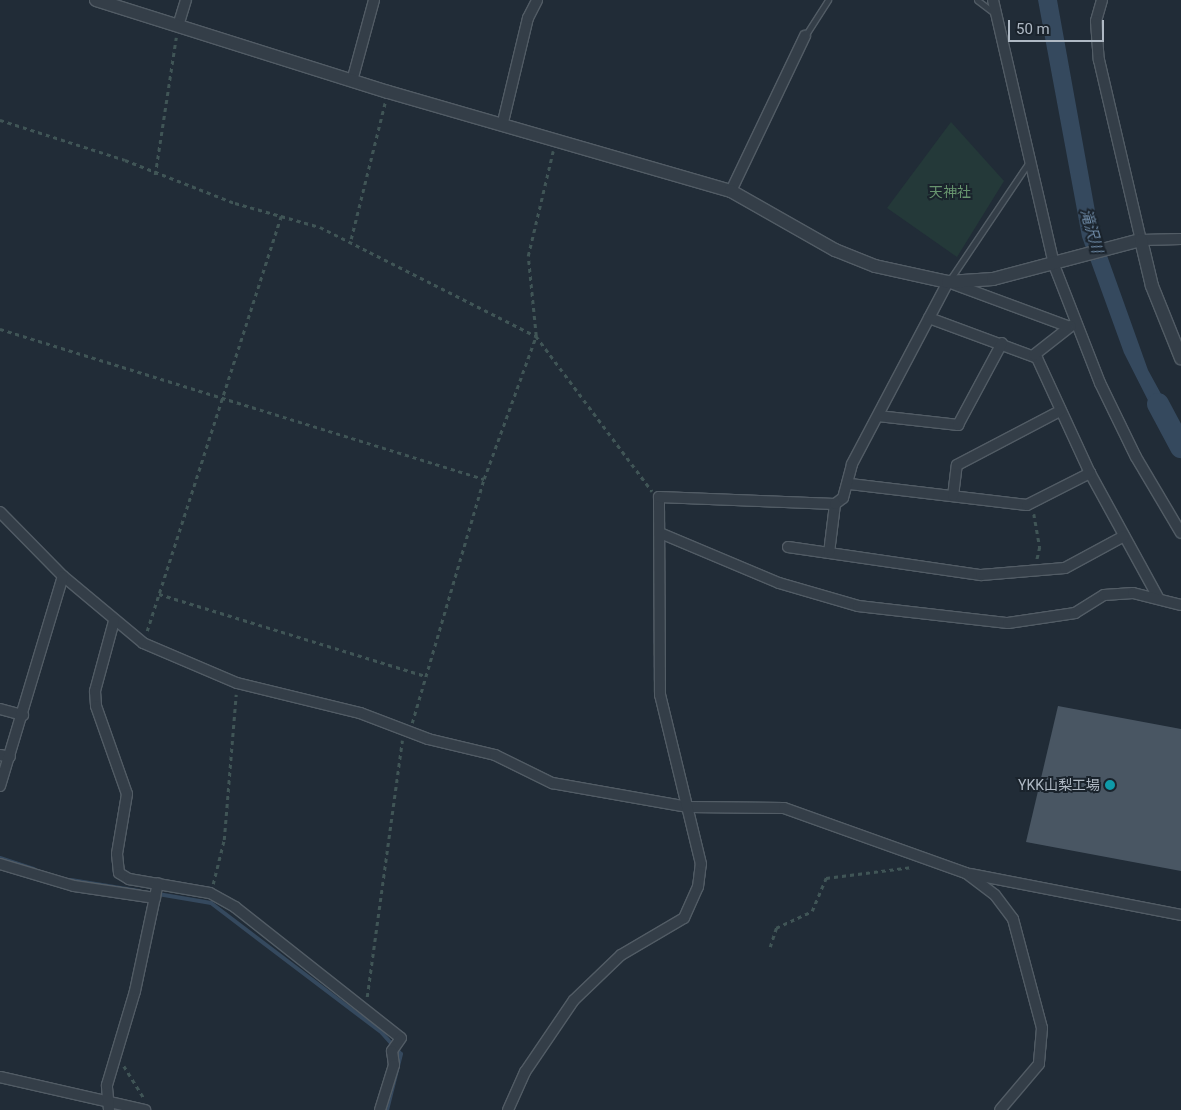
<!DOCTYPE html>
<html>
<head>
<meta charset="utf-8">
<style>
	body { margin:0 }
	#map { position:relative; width:1181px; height:1110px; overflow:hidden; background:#212c37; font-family:Roboto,"Noto Sans JP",sans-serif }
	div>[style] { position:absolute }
	.green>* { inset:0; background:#243939 }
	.water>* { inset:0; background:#35495e }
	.stream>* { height:4px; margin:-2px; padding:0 2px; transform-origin:2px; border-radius:2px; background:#35495e }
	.river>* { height:22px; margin:-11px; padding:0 11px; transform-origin:11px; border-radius:11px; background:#35495e }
	.building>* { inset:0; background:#495663 }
	.path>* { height:2.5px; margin-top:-1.25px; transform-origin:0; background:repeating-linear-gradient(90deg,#405556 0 4px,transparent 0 8px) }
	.roads { filter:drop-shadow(1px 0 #525c65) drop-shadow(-1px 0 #525c65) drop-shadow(0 1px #525c65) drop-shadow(0 -1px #525c65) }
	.service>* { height:5px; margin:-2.5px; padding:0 2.5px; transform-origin:2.5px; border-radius:2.5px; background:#343e48 }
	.minor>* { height:10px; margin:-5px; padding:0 5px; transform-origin:5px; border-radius:5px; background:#343e48 }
	.tertiary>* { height:12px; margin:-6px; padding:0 6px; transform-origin:6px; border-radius:6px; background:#343e48 }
	.dots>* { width:14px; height:14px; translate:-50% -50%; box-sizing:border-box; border:2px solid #1a232c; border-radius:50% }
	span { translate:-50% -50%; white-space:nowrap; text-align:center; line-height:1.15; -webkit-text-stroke:4px #1a232c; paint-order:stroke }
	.park-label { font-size:14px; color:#67946e }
	.poi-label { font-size:14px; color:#afb9c4 }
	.right { translate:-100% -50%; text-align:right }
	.water-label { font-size:15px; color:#708ca8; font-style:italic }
	.scale { position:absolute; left:1008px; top:20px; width:96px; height:22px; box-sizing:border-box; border:2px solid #afb9c4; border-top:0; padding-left:6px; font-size:15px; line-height:18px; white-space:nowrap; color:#afb9c4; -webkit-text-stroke:4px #1a232c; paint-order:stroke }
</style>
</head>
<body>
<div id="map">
	<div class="green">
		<i style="clip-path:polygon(951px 122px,1004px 181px,957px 257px,887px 208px)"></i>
	</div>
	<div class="water">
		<i style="clip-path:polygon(1038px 0,1057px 0,1099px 233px,1148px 370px,1178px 425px,1165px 434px,1124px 353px,1082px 237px)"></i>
	</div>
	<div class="stream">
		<i style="left:0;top:858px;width:36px;rotate:18deg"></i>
		<i style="left:71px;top:880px;width:69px;rotate:9.2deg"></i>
		<i style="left:158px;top:894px;width:54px;rotate:9.6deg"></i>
		<i style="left:211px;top:903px;width:215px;rotate:37.2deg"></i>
		<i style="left:382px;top:1033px;width:28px;rotate:48deg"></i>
		<i style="left:401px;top:1054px;width:58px;rotate:104deg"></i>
	</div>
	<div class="river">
		<i style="left:1158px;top:404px;width:49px;rotate:61.9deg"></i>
	</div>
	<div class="building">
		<i style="clip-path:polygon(1058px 706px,1181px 729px,1181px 871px,1026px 842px)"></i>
	</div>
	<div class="path">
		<i style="left:0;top:120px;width:131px;rotate:17.7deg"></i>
		<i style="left:125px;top:160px;width:118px;rotate:21.4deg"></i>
		<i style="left:235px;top:203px;width:88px;rotate:15.8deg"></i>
		<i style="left:320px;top:227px;width:242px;rotate:26.8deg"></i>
		<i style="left:536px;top:336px;width:194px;rotate:53.2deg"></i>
		<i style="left:155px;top:175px;width:139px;rotate:-81.3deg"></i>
		<i style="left:351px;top:239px;width:140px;rotate:-76deg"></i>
		<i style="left:0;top:329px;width:507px;rotate:17.22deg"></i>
		<i style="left:1034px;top:514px;width:34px;rotate:80deg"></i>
		<i style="left:1040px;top:547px;width:13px;rotate:103deg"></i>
		<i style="left:159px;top:594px;width:278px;rotate:17.1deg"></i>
		<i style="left:147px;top:631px;width:436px;rotate:-72.1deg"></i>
		<i style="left:412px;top:723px;width:254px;rotate:-73.6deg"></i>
		<i style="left:484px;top:479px;width:152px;rotate:-70deg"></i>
		<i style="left:536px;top:336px;width:80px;rotate:-95.7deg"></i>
		<i style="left:528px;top:256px;width:108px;rotate:-76.6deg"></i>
		<i style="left:213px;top:884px;width:45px;rotate:-76deg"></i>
		<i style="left:224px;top:840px;width:146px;rotate:-85.3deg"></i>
		<i style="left:770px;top:947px;width:20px;rotate:-72deg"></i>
		<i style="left:776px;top:928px;width:40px;rotate:-25deg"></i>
		<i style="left:812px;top:911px;width:36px;rotate:-67deg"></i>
		<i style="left:826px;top:878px;width:87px;rotate:-7.3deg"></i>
		<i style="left:367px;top:997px;width:259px;rotate:-82.2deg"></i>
		<i style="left:124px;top:1066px;width:39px;rotate:58deg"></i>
	</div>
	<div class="roads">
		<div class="service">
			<i style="left:977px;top:0;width:21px;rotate:37deg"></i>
			<i style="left:805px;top:36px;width:43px;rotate:-57.4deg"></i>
			<i style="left:949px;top:281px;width:143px;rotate:-56.1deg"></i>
		</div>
		<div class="minor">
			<i style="left:993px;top:0;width:272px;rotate:77deg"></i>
			<i style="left:1054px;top:265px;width:127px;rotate:68.7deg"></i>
			<i style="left:1100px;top:383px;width:82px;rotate:64.1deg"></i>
			<i style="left:1136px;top:457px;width:88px;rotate:59.4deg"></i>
			<i style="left:1102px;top:0;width:22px;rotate:106deg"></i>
			<i style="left:1096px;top:21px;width:39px;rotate:86deg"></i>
			<i style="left:1099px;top:60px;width:185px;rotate:76.9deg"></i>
			<i style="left:1141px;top:240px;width:40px;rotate:-1.4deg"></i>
			<i style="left:178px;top:26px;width:27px;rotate:-73deg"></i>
			<i style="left:352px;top:81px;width:84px;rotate:-74.8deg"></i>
			<i style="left:503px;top:122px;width:107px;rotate:-76.5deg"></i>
			<i style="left:528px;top:18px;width:20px;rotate:-63deg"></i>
			<i style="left:731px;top:191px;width:172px;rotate:-64.5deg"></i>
			<i style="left:929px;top:318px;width:115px;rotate:20.3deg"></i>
			<i style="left:1037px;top:358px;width:127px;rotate:65.3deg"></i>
			<i style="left:1090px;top:473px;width:141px;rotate:61.3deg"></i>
			<i style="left:1034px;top:355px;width:47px;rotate:-38.1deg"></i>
			<i style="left:878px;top:416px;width:81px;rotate:6.4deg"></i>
			<i style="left:958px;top:425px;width:93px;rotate:-61.8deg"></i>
			<i style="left:850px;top:484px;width:178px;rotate:6.8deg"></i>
			<i style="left:1027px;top:505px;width:71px;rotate:-26.9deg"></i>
			<i style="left:953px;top:496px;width:31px;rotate:-83deg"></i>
			<i style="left:957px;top:465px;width:116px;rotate:-27.7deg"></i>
			<i style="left:0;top:512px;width:90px;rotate:45.5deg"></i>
			<i style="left:63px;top:576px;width:104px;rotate:39.9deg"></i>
			<i style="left:143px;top:643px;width:102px;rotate:23.1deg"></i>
			<i style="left:237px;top:683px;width:127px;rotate:13.7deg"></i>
			<i style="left:360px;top:713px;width:73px;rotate:20.9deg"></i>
			<i style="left:428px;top:739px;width:69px;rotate:13.4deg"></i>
			<i style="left:495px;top:755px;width:64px;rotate:26.2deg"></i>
			<i style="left:552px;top:783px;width:138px;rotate:10deg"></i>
			<i style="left:688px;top:807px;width:96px;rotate:0.6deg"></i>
			<i style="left:784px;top:808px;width:193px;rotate:19.7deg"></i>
			<i style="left:966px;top:873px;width:36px;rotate:37deg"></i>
			<i style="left:995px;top:895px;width:30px;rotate:53deg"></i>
			<i style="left:1013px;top:919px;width:113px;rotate:75.1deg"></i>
			<i style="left:1042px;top:1028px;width:36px;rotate:95deg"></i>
			<i style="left:1039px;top:1064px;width:60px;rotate:130.3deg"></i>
			<i style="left:660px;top:533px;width:129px;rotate:22.8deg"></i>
			<i style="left:779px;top:583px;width:82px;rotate:16.2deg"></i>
			<i style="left:858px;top:606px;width:151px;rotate:6.5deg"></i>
			<i style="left:1008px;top:623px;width:68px;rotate:-8.5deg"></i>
			<i style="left:1075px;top:613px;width:34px;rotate:-32deg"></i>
			<i style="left:1104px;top:595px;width:29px;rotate:-4deg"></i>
			<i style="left:1133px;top:593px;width:49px;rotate:14deg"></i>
			<i style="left:788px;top:547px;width:195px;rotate:8.3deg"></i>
			<i style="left:981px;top:575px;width:84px;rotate:-4.8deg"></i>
			<i style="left:1065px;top:568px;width:67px;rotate:-28.5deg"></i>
			<i style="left:829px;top:553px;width:49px;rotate:-83deg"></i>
			<i style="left:114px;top:621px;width:73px;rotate:105.2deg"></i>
			<i style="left:95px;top:691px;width:15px;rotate:86deg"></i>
			<i style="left:96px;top:706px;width:93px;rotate:70.6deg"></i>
			<i style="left:127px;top:794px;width:61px;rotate:99.5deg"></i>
			<i style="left:117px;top:854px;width:19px;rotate:84deg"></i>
			<i style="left:119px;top:873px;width:12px;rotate:31deg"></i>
			<i style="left:129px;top:879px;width:82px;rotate:9.8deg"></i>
			<i style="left:210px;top:893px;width:29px;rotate:29deg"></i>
			<i style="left:235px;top:907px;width:211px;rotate:38.3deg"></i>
			<i style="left:401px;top:1038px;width:16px;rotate:125deg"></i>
			<i style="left:392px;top:1051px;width:14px;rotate:82deg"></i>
			<i style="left:394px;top:1065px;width:47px;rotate:107.3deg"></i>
			<i style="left:0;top:709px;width:24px;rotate:15deg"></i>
			<i style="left:0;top:755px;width:10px;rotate:11deg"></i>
			<i style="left:0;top:786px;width:219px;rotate:-73.3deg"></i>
			<i style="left:0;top:864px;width:77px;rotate:16.6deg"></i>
			<i style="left:74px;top:886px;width:82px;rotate:8.4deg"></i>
			<i style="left:971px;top:874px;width:214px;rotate:11deg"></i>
			<i style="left:0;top:1077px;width:149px;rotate:12.8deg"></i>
			<i style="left:109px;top:1110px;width:25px;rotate:-95deg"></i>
			<i style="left:107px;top:1085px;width:98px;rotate:-73.4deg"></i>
			<i style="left:135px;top:991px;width:110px;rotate:-78deg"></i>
			<i style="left:508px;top:1110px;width:42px;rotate:-65.9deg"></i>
			<i style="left:525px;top:1072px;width:87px;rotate:-55.8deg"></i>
			<i style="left:574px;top:1000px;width:65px;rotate:-43.8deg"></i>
			<i style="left:621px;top:955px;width:73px;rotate:-30.4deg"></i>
			<i style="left:684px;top:918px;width:34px;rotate:-66deg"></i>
			<i style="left:698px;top:887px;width:23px;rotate:-83deg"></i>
			<i style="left:701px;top:864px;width:174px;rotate:-103.6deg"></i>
			<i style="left:660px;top:695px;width:198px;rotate:-90.3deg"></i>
			<i style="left:659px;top:497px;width:176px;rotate:2.3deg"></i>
			<i style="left:835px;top:504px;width:10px;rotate:-37deg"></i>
			<i style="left:843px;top:498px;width:35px;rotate:-75deg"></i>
			<i style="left:852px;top:464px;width:206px;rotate:-62.2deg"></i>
			<i style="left:948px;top:282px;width:127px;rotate:20.3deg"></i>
		</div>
		<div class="tertiary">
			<i style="left:96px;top:0;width:306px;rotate:17.5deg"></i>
			<i style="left:388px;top:92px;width:357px;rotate:16.1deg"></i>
			<i style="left:731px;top:191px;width:120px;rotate:29.6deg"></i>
			<i style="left:835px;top:250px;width:43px;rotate:21.8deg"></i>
			<i style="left:875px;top:266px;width:75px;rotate:12.4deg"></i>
			<i style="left:948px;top:282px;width:45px;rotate:-3.8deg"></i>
			<i style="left:993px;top:279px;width:153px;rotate:-14.8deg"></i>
			<i style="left:1141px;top:240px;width:47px;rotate:76.6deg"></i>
			<i style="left:1152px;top:286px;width:78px;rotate:68.1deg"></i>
		</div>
	</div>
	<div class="dots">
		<i style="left:1110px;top:785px;background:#0f9aa8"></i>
	</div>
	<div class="park-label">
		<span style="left:950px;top:192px">天神社</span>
	</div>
	<div class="poi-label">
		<span class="right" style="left:1100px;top:785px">YKK山梨工場</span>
	</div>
	<div class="water-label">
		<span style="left:1091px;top:231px;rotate:74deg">滝沢川</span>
	</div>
	<div class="scale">50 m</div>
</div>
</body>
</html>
